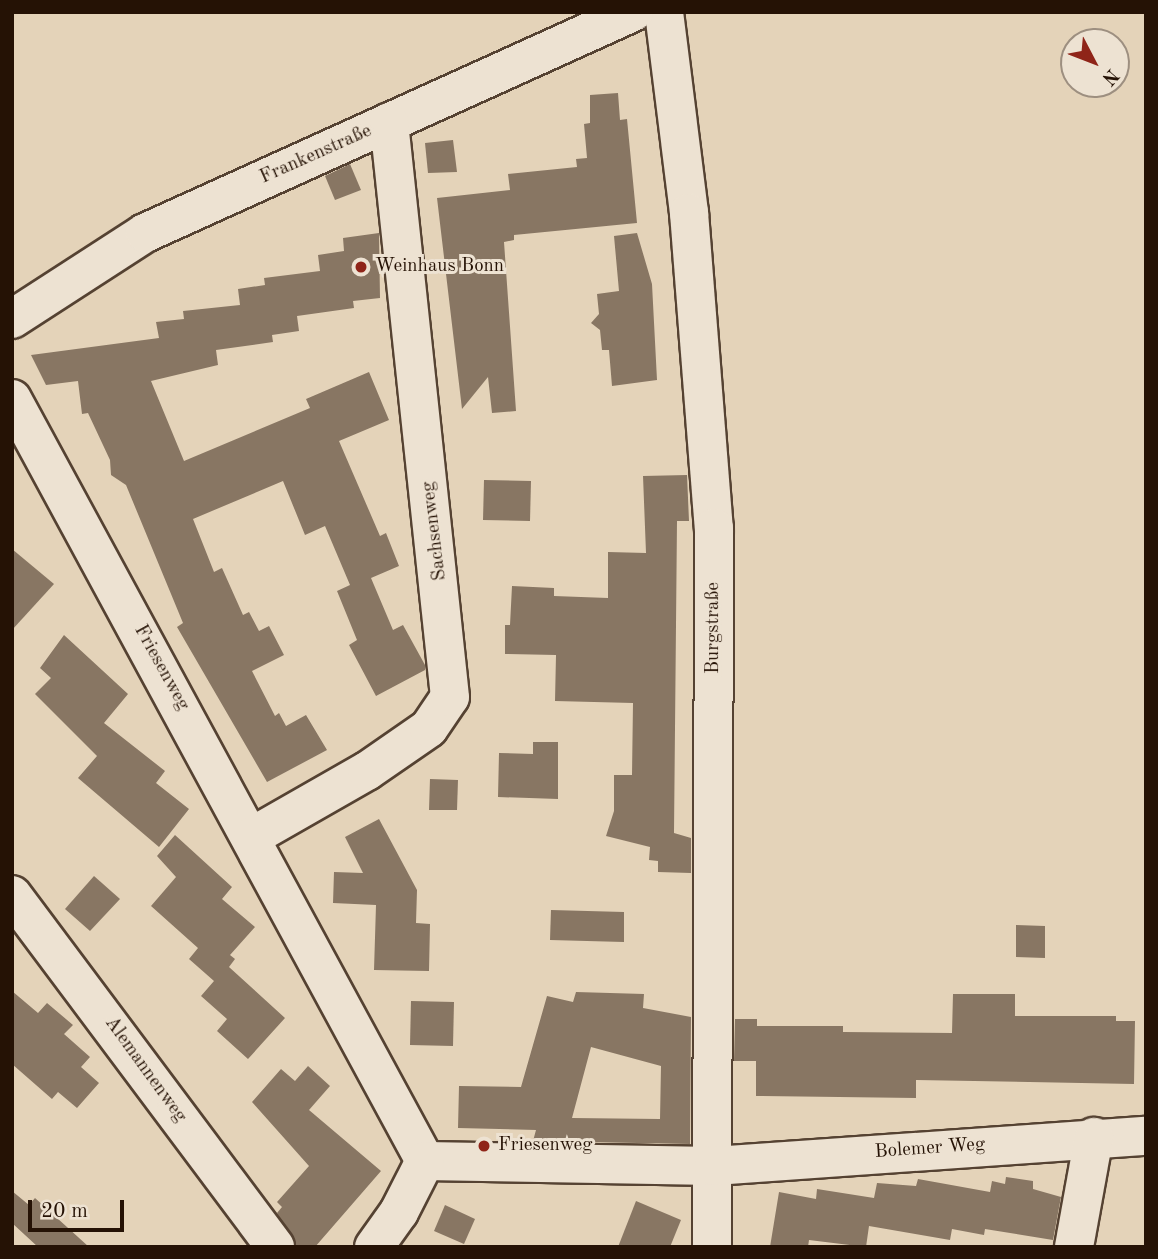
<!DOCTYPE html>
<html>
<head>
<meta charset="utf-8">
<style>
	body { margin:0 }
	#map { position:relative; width:1158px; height:1259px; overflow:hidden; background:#e4d3b9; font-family:"Old Standard TT",serif }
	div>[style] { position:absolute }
	.building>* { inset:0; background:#887663 }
	.roads { filter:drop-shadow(2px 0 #554232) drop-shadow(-2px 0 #554232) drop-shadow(0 2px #554232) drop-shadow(0 -2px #554232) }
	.minor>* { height:38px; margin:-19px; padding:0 19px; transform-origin:19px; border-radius:19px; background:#ede2d2 }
	.dots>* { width:19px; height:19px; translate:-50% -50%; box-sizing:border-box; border:4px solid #ede2d2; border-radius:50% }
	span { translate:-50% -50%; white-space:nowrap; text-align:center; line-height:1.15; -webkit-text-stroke:6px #ede2d2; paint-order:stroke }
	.street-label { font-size:19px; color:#251205 }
	.poi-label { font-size:19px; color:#251205 }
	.left { translate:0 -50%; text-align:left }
	.frame { position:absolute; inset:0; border:14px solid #251205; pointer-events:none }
	.north { position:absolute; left:1060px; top:28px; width:70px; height:70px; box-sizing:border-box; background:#ede2d2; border:2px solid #9d8f80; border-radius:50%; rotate:132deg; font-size:19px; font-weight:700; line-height:28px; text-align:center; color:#251205 }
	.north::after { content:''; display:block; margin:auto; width:24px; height:32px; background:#8f2418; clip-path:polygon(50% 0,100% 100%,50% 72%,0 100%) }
	.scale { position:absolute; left:28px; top:1200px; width:96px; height:32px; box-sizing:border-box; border:4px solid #251205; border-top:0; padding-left:9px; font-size:21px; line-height:24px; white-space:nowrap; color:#251205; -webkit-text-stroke:5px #ede2d2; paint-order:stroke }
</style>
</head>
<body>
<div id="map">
	<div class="building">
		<i style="clip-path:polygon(618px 93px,620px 120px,627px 119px,637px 223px,514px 235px,514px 240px,504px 242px,516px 411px,492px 413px,488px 377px,462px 409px,437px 198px,510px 190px,508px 174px,577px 167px,576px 159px,587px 158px,584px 124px,590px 123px,590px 95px)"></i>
		<i style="clip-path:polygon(453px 140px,457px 172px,428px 173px,425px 143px)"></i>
		<i style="clip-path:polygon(350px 164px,361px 190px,335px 200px,325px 176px)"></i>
		<i style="clip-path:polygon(379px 233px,380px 298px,353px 301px,354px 308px,297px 316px,299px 331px,272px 335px,273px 342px,216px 350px,218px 365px,151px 381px,184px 461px,310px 408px,306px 399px,369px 372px,389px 420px,339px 441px,380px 536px,386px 533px,399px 566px,371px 578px,393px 630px,403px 625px,425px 665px,425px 670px,376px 696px,349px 645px,357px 640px,337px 591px,350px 585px,325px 526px,305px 535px,283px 481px,193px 519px,214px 572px,222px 568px,243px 615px,249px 612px,259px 631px,269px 626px,284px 655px,252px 671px,275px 716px,279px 713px,286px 726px,306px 715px,327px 750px,267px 782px,177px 627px,183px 623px,126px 485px,111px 475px,110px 460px,88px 413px,82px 414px,78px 381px,46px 385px,31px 355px,159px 338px,156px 322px,184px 319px,183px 311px,240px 305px,238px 289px,265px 285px,264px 278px,320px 271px,318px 255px,344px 251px,343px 238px)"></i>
		<i style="clip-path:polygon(637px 233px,652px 284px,657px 380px,612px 386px,609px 350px,602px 350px,600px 330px,591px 323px,599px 314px,597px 294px,619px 291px,614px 236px)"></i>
		<i style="clip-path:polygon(687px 475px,689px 521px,677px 521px,674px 833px,691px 838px,691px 873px,658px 872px,658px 861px,649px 860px,650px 847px,606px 836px,614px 811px,614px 775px,632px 775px,633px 703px,555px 701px,556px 655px,505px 654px,505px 625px,510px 625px,512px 586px,554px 588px,554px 596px,608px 598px,608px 552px,646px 553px,643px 476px)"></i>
		<i style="clip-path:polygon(484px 480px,531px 481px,530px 521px,483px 520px)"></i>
		<i style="clip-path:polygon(12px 549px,54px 584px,12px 630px)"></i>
		<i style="clip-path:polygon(64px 635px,128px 694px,104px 723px,165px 771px,156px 783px,189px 809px,159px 847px,78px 778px,97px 756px,35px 694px,51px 678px,40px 668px)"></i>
		<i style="clip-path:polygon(533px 742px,558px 742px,558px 799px,498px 797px,499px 753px,533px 754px)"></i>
		<i style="clip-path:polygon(430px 779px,458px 780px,457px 810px,429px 810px)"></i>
		<i style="clip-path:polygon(379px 819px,417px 890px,416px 923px,430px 924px,429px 971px,374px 970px,376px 905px,333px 903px,334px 872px,363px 873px,345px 837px)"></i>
		<i style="clip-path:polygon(175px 835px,232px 887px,222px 899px,255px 927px,230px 955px,235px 959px,229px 967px,285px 1018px,248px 1059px,217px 1031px,227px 1019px,201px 996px,214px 981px,189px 959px,198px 948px,151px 906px,176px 877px,157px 856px)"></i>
		<i style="clip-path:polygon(94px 876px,120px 899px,90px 931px,65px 909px)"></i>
		<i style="clip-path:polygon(551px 910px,624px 912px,624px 942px,550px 940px)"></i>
		<i style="clip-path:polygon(1016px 925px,1045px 926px,1045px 958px,1016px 957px)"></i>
		<i style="clip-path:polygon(12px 991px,38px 1013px,47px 1003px,73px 1025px,64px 1034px,90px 1057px,81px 1067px,99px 1083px,77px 1108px,58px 1092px,52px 1099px,12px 1064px)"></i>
		<i style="clip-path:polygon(evenodd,576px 992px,644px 994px,643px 1008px,691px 1017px,690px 1144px,533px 1141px,536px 1130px,458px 1128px,459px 1086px,521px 1087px,547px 996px,573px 1002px,576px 992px,591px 1047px,661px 1066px,660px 1119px,572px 1118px,591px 1047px)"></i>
		<i style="clip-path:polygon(953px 994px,1015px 994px,1015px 1016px,1116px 1016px,1116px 1021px,1135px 1021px,1134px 1084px,916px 1080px,916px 1098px,756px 1096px,756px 1061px,734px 1061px,735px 1019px,757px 1019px,757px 1026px,843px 1026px,843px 1032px,952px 1033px)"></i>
		<i style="clip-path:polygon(411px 1001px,454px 1002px,453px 1046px,410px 1045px)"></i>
		<i style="clip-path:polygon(308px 1066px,330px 1086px,309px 1110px,381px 1171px,315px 1247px,296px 1247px,277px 1213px,282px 1207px,277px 1202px,309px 1166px,252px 1102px,281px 1069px,295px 1081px)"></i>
		<i style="clip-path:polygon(1006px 1177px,1033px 1181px,1033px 1189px,1061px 1197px,1053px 1240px,985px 1229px,984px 1235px,952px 1229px,950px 1240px,869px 1226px,866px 1247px,809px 1240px,808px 1247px,770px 1247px,779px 1192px,816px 1199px,817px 1189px,874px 1198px,877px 1183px,916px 1186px,918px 1179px,990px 1192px,992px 1181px,1005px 1184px)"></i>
		<i style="clip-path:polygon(12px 1191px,29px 1205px,35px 1198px,89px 1247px,38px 1247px,12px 1223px)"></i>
		<i style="clip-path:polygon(636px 1201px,681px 1220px,670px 1247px,618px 1247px)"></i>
		<i style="clip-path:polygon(445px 1205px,475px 1219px,464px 1244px,434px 1231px)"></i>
	</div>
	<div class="roads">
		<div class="minor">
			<i style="left:664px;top:12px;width:203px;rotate:82.9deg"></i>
			<i style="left:689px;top:213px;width:316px;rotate:85.5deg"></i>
			<i style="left:714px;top:528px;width:719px;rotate:90.16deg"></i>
			<i style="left:12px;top:319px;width:158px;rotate:-32.9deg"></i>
			<i style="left:145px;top:233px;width:536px;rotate:-24.36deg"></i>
			<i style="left:12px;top:399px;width:867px;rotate:61.54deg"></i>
			<i style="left:253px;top:836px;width:131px;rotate:-29.7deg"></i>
			<i style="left:367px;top:771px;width:75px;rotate:-34.7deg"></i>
			<i style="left:429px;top:728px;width:37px;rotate:-56deg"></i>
			<i style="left:450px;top:697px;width:578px;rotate:-96.06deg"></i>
			<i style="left:12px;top:895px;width:439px;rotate:53.2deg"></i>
			<i style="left:425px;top:1161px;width:289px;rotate:1deg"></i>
			<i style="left:714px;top:1166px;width:433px;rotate:-4deg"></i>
			<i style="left:374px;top:1247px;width:43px;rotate:-54.5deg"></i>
			<i style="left:399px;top:1212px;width:57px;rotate:-63deg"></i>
			<i style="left:1074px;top:1247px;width:112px;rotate:-79.7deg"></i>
		</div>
	</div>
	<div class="dots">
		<i style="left:361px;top:267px;background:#8f2418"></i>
		<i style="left:484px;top:1146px;background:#8f2418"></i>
	</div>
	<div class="street-label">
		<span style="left:316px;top:155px;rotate:-24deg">Frankenstraße</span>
		<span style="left:435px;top:531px;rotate:-97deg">Sachsenweg</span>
		<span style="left:714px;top:628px;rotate:-90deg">Burgstraße</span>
		<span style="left:161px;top:668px;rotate:61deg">Friesenweg</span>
		<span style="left:145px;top:1070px;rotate:54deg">Alemannenweg</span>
		<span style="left:930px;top:1149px;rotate:-4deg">Bolemer Weg</span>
	</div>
	<div class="poi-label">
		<span class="left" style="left:375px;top:267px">Weinhaus Bonn</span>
		<span class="left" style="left:498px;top:1146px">Friesenweg</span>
	</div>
	<div class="frame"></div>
	<div class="north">N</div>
	<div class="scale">20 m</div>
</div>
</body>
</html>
